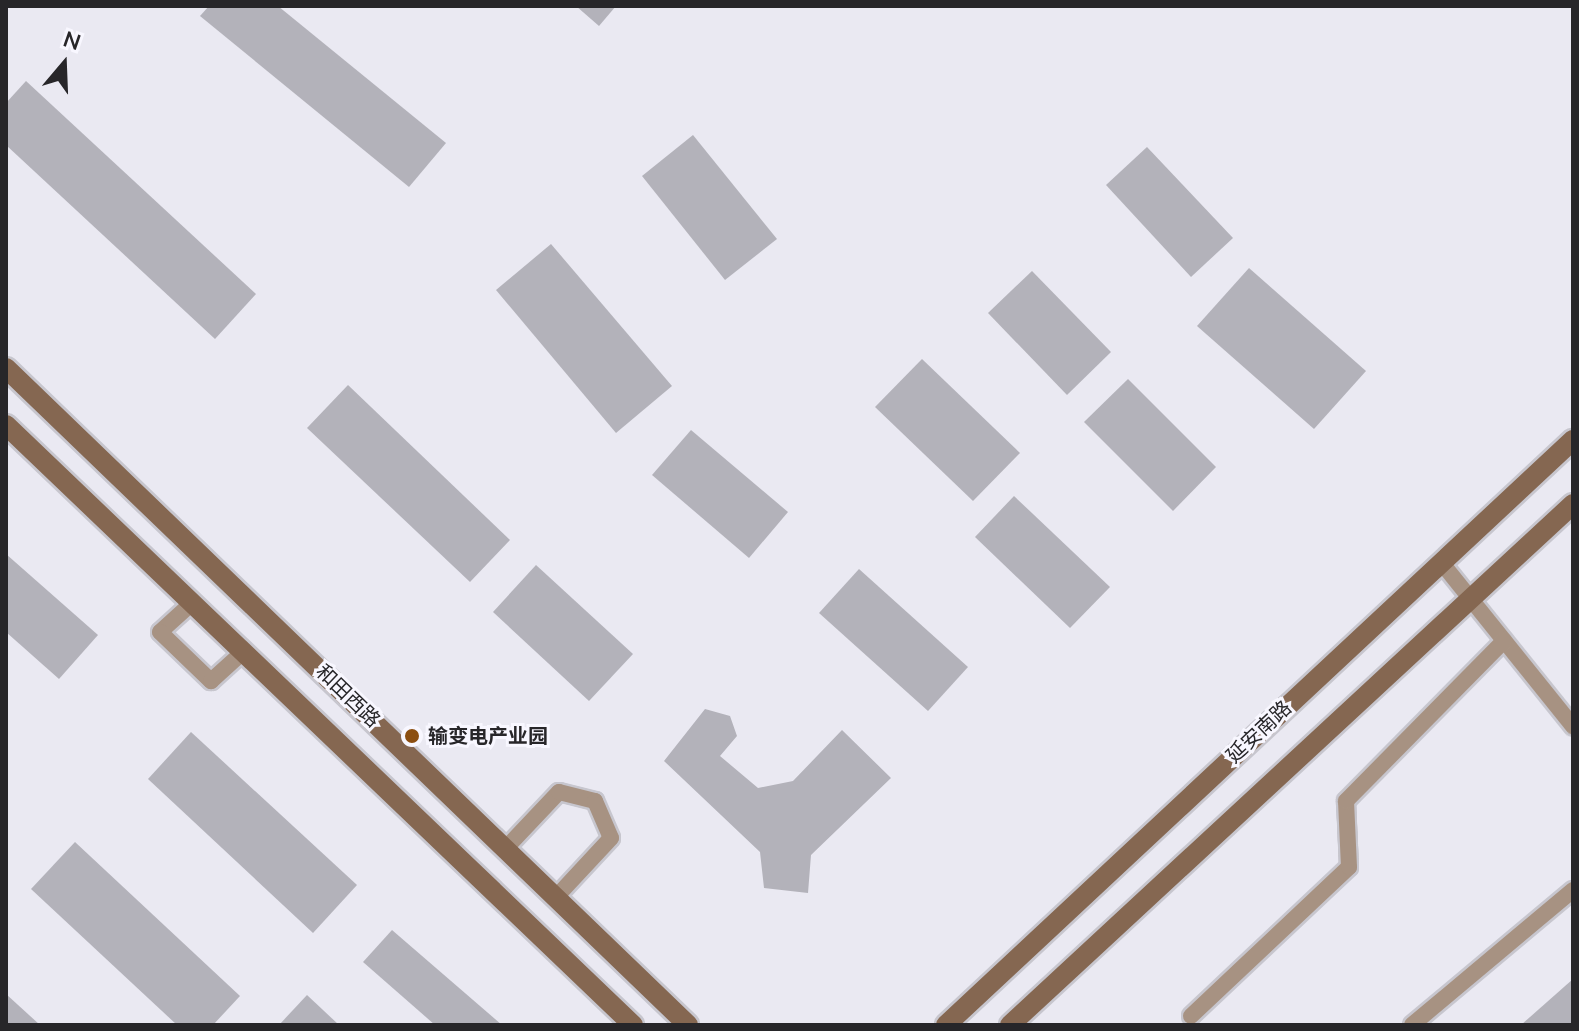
<!DOCTYPE html>
<html>
<head>
<meta charset="utf-8">
<style>
	body { margin:0 }
	#map { position:relative; width:1579px; height:1031px; overflow:hidden; background:#eae9f2; font-family:"Nunito Sans","Noto Sans SC",sans-serif }
	div>[style] { position:absolute }
	.building>* { inset:0; background:#b3b2ba }
	.roads { filter:drop-shadow(2px 0 #c7c6ce) drop-shadow(-2px 0 #c7c6ce) drop-shadow(0 2px #c7c6ce) drop-shadow(0 -2px #c7c6ce) }
	.lane>* { height:16px; margin:-8px; padding:0 8px; transform-origin:8px; border-radius:8px; background:#a79282 }
	.secondary>* { height:20px; margin:-10px; padding:0 10px; transform-origin:10px; border-radius:10px; background:#856751 }
	.dots>* { width:22px; height:22px; translate:-50% -50%; box-sizing:border-box; border:4px solid #f8f7ff; border-radius:50% }
	span { translate:-50% -50%; white-space:nowrap; text-align:center; line-height:1.15; -webkit-text-stroke:6px #f8f7ff; paint-order:stroke }
	.street-label { font-size:20px; color:#272629 }
	.poi-label { font-size:20px; color:#272629; font-weight:700 }
	.left { translate:0 -50%; text-align:left }
	.frame { position:absolute; inset:0; border:8px solid #272629; pointer-events:none }
	.north { position:absolute; left:24px; top:24px; width:80px; height:80px; -webkit-text-stroke:6px #f8f7ff; paint-order:stroke; rotate:19deg; font-size:22px; font-weight:700; line-height:32px; text-align:center; color:#272629 }
	.north::after { content:''; display:block; margin:auto; width:28px; height:36px; background:#272629; clip-path:polygon(50% 0,100% 100%,50% 72%,0 100%) }
</style>
</head>
<body>
<div id="map">
	<div class="building">
		<i style="clip-path:polygon(209px 6px,278px 6px,446px 143px,409px 187px,200px 16px)"></i>
		<i style="clip-path:polygon(576px 6px,616px 6px,599px 26px)"></i>
		<i style="clip-path:polygon(26px 81px,256px 294px,215px 339px,6px 145px,6px 103px)"></i>
		<i style="clip-path:polygon(693px 135px,777px 239px,725px 280px,642px 176px)"></i>
		<i style="clip-path:polygon(1147px 147px,1233px 238px,1191px 277px,1106px 185px)"></i>
		<i style="clip-path:polygon(551px 244px,672px 386px,616px 433px,496px 290px)"></i>
		<i style="clip-path:polygon(1249px 268px,1366px 371px,1314px 429px,1197px 326px)"></i>
		<i style="clip-path:polygon(1032px 271px,1111px 352px,1067px 395px,988px 313px)"></i>
		<i style="clip-path:polygon(922px 359px,1020px 453px,973px 501px,875px 407px)"></i>
		<i style="clip-path:polygon(1128px 379px,1216px 467px,1173px 511px,1084px 422px)"></i>
		<i style="clip-path:polygon(348px 385px,510px 540px,470px 582px,307px 428px)"></i>
		<i style="clip-path:polygon(691px 430px,788px 512px,749px 558px,652px 475px)"></i>
		<i style="clip-path:polygon(1014px 496px,1110px 587px,1070px 628px,975px 537px)"></i>
		<i style="clip-path:polygon(6px 554px,98px 635px,59px 679px,6px 632px)"></i>
		<i style="clip-path:polygon(536px 565px,633px 654px,589px 701px,493px 612px)"></i>
		<i style="clip-path:polygon(859px 569px,968px 667px,928px 711px,819px 613px)"></i>
		<i style="clip-path:polygon(705px 709px,730px 716px,737px 736px,720px 756px,758px 788px,793px 781px,842px 730px,891px 778px,811px 855px,808px 893px,764px 888px,760px 852px,664px 761px)"></i>
		<i style="clip-path:polygon(191px 732px,357px 885px,313px 933px,148px 779px)"></i>
		<i style="clip-path:polygon(75px 842px,240px 996px,213px 1025px,177px 1025px,31px 889px)"></i>
		<i style="clip-path:polygon(392px 930px,502px 1025px,435px 1025px,363px 962px)"></i>
		<i style="clip-path:polygon(1573px 979px,1573px 1025px,1521px 1025px)"></i>
		<i style="clip-path:polygon(6px 994px,40px 1025px,6px 1025px)"></i>
		<i style="clip-path:polygon(307px 995px,339px 1025px,279px 1025px)"></i>
	</div>
	<div class="roads">
		<div class="lane">
			<i style="left:1441px;top:562px;width:211px;rotate:51.2deg"></i>
			<i style="left:192px;top:603px;width:43px;rotate:137.8deg"></i>
			<i style="left:160px;top:632px;width:71px;rotate:43.9deg"></i>
			<i style="left:211px;top:681px;width:43px;rotate:-42.2deg"></i>
			<i style="left:506px;top:848px;width:77px;rotate:-46.6deg"></i>
			<i style="left:559px;top:792px;width:37px;rotate:14deg"></i>
			<i style="left:595px;top:801px;width:40px;rotate:66.6deg"></i>
			<i style="left:611px;top:838px;width:78px;rotate:132.9deg"></i>
			<i style="left:1191px;top:1016px;width:217px;rotate:-43.3deg"></i>
			<i style="left:1349px;top:867px;width:66px;rotate:-92.6deg"></i>
			<i style="left:1346px;top:801px;width:225px;rotate:-45.4deg"></i>
			<i style="left:1412px;top:1025px;width:210px;rotate:-40deg"></i>
		</div>
		<div class="secondary">
			<i style="left:6px;top:368px;width:947px;rotate:43.93deg"></i>
			<i style="left:6px;top:425px;width:868px;rotate:43.74deg"></i>
			<i style="left:946px;top:1025px;width:858px;rotate:-43.02deg"></i>
			<i style="left:1010px;top:1025px;width:767px;rotate:-42.78deg"></i>
		</div>
	</div>
	<div class="dots">
		<i style="left:412px;top:736px;background:#8b4e10"></i>
	</div>
	<div class="street-label">
		<span style="left:348px;top:696px;rotate:44deg">和田西路</span>
		<span style="left:1259px;top:732px;rotate:-43deg">延安南路</span>
	</div>
	<div class="poi-label">
		<span class="left" style="left:428px;top:736px">输变电产业园</span>
	</div>
	<div class="frame"></div>
	<div class="north">N</div>
</div>
</body>
</html>
